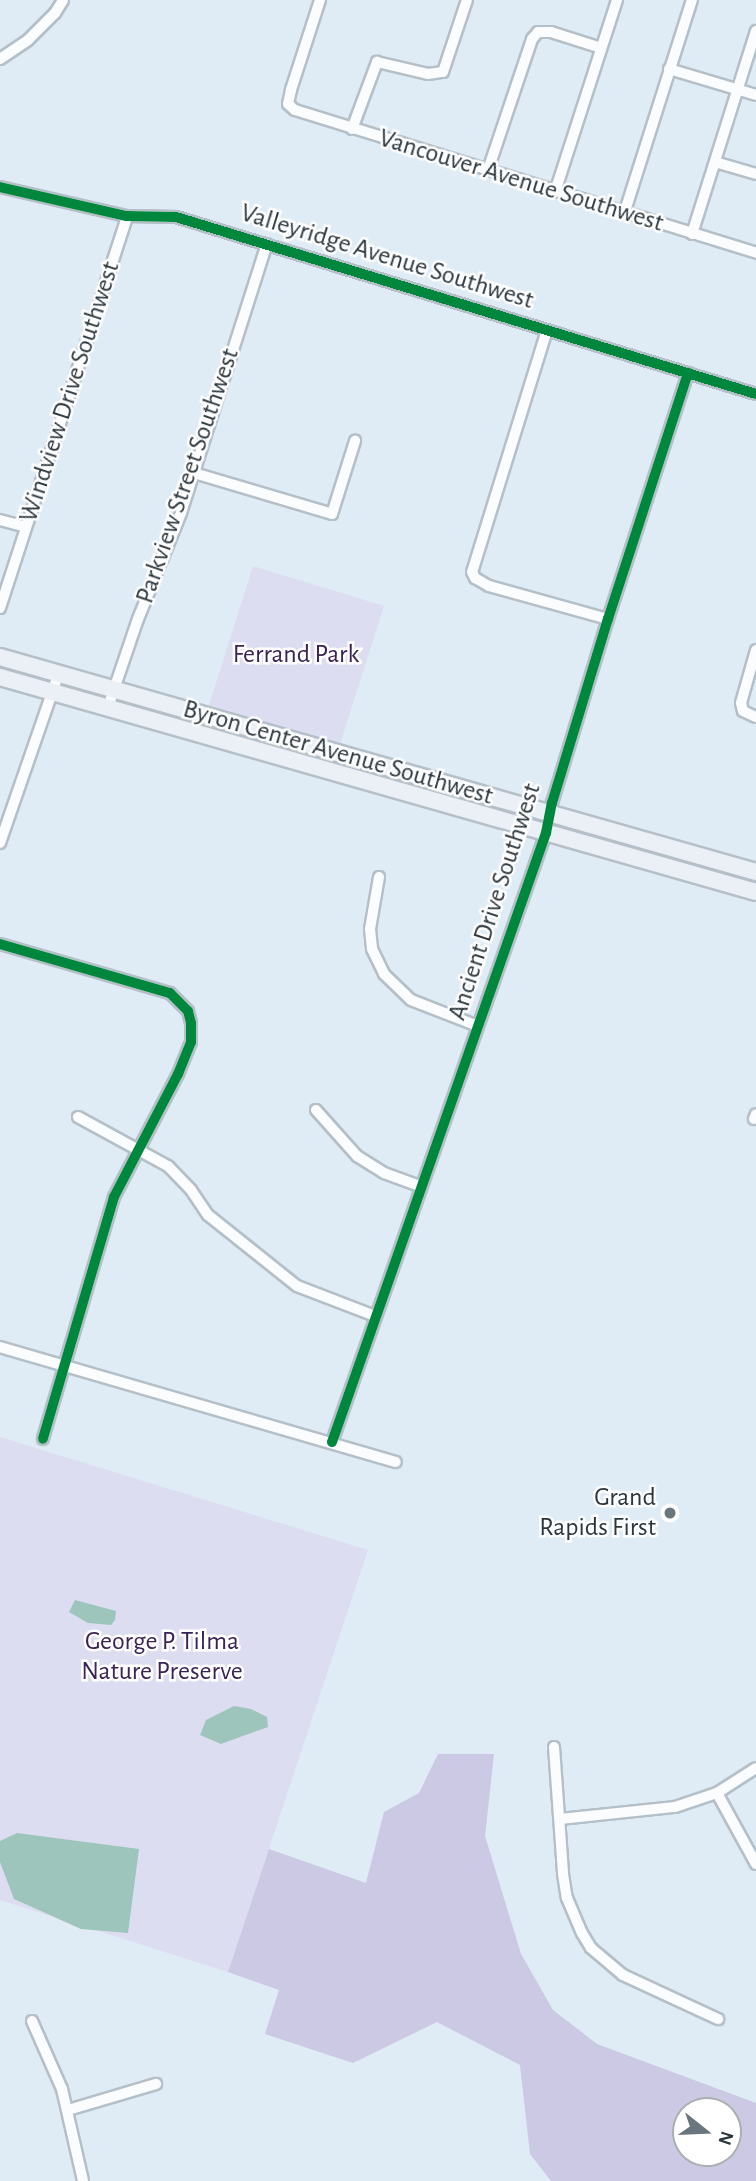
<!DOCTYPE html>
<html>
<head>
<meta charset="utf-8">
<style>
	body { margin:0 }
	#map { position:relative; width:756px; height:2181px; overflow:hidden; background:#dfecf5; font-family:"Alegreya Sans",sans-serif }
	div>[style] { position:absolute }
	.green>* { inset:0; background:#ddddf2 }
	.forest>* { inset:0; background:#cbc9e3 }
	.water>* { inset:0; background:#9dc5bc }
	.roads { filter:drop-shadow(2px 0 #b5bfc7) drop-shadow(-2px 0 #b5bfc7) drop-shadow(0 2px #b5bfc7) drop-shadow(0 -2px #b5bfc7) }
	.minor>* { height:10px; margin:-5px; padding:0 5px; transform-origin:5px; border-radius:5px; background:#fafcfe }
	.primary>* { height:16px; margin:-8px; padding:0 8px; transform-origin:8px; border-radius:8px; background:#ebeff6 }
	.cycleway>* { height:10px; margin:-5px; padding:0 5px; transform-origin:5px; border-radius:5px; background:#00873e }
	.dots>* { width:19px; height:19px; translate:-50% -50%; box-sizing:border-box; border:4px solid #fff; border-radius:50% }
	span { translate:-50% -50%; white-space:nowrap; text-align:center; line-height:1.15; -webkit-text-stroke:5px #fff; paint-order:stroke }
	.street-label { font-size:26px; color:#2b363d }
	.park-label { font-size:26px; color:#3a2456 }
	.poi-label { font-size:26px; color:#2b363d }
	.right { translate:-100% -50%; text-align:right }
	.north { position:absolute; left:672px; top:2097px; width:70px; height:70px; box-sizing:border-box; background:#fff; border:2px solid #aaafb1; border-radius:50%; rotate:108deg; font-size:19px; font-weight:700; line-height:28px; text-align:center; color:#2b363d }
	.north::after { content:''; display:block; margin:auto; width:24px; height:32px; background:#6a767d; clip-path:polygon(50% 0,100% 100%,50% 72%,0 100%) }
</style>
</head>
<body>
<div id="map">
	<div class="green">
		<i style="clip-path:polygon(253px 566px,384px 606px,340px 744px,209px 705px)"></i>
		<i style="clip-path:polygon(0 1437px,368px 1550px,228px 1972px,0 1900px)"></i>
	</div>
	<div class="forest">
		<i style="clip-path:polygon(evenodd,438px 1754px,494px 1754px,485px 1836px,521px 1954px,553px 2010px,597px 2044px,756px 2103px,756px 2181px,551px 2181px,530px 2154px,520px 2065px,437px 2022px,353px 2063px,265px 2034px,279px 1990px,228px 1972px,269px 1849px,366px 1883px,384px 1812px,419px 1793px,438px 1754px,686px 2111px,728px 2111px,728px 2153px,686px 2153px,686px 2111px)"></i>
	</div>
	<div class="water">
		<i style="clip-path:polygon(75px 1600px,116px 1611px,115px 1620px,111px 1625px,88px 1623px,69px 1612px)"></i>
		<i style="clip-path:polygon(234px 1706px,251px 1709px,267px 1717px,268px 1727px,221px 1744px,200px 1735px,206px 1720px)"></i>
		<i style="clip-path:polygon(17px 1833px,139px 1849px,128px 1933px,81px 1929px,14px 1899px,0 1862px,0 1841px)"></i>
	</div>
	<div class="roads">
		<div class="minor">
			<i style="left:320px;top:0;width:95px;rotate:107.9deg"></i>
			<i style="left:291px;top:90px;width:14px;rotate:102deg"></i>
			<i style="left:288px;top:104px;width:9px;rotate:41deg"></i>
			<i style="left:295px;top:110px;width:483px;rotate:17.2deg"></i>
			<i style="left:0;top:59px;width:34px;rotate:-34deg"></i>
			<i style="left:28px;top:40px;width:38px;rotate:-45deg"></i>
			<i style="left:55px;top:13px;width:15px;rotate:-58deg"></i>
			<i style="left:669px;top:69px;width:91px;rotate:16.6deg"></i>
			<i style="left:352px;top:129px;width:72px;rotate:-69.5deg"></i>
			<i style="left:377px;top:62px;width:52px;rotate:13.2deg"></i>
			<i style="left:428px;top:74px;width:15px;rotate:-8deg"></i>
			<i style="left:443px;top:72px;width:76px;rotate:-71.6deg"></i>
			<i style="left:715px;top:162px;width:43px;rotate:16.3deg"></i>
			<i style="left:488px;top:170px;width:138px;rotate:-71.4deg"></i>
			<i style="left:532px;top:39px;width:9px;rotate:-49deg"></i>
			<i style="left:538px;top:32px;width:13px"></i>
			<i style="left:551px;top:32px;width:52px;rotate:17.7deg"></i>
			<i style="left:0;top:187px;width:130px;rotate:12.9deg"></i>
			<i style="left:127px;top:216px;width:49px;rotate:1.2deg"></i>
			<i style="left:176px;top:217px;width:606px;rotate:16.97deg"></i>
			<i style="left:555px;top:192px;width:202px;rotate:-72.1deg"></i>
			<i style="left:625px;top:211px;width:221px;rotate:-72.4deg"></i>
			<i style="left:692px;top:234px;width:213px;rotate:-72.5deg"></i>
			<i style="left:547px;top:330px;width:253px;rotate:107.2deg"></i>
			<i style="left:472px;top:572px;width:7px;rotate:63deg"></i>
			<i style="left:475px;top:578px;width:16px;rotate:30deg"></i>
			<i style="left:489px;top:586px;width:123px;rotate:15.5deg"></i>
			<i style="left:194px;top:473px;width:144px;rotate:16.5deg"></i>
			<i style="left:332px;top:514px;width:77px;rotate:-72.5deg"></i>
			<i style="left:0;top:520px;width:27px;rotate:15deg"></i>
			<i style="left:0;top:608px;width:412px;rotate:-72deg"></i>
			<i style="left:756px;top:650px;width:55px;rotate:105.8deg"></i>
			<i style="left:741px;top:703px;width:8px;rotate:76deg"></i>
			<i style="left:743px;top:711px;width:14px;rotate:25deg"></i>
			<i style="left:108px;top:707px;width:93px;rotate:-71.2deg"></i>
			<i style="left:138px;top:619px;width:114px;rotate:-67.9deg"></i>
			<i style="left:181px;top:513px;width:282px;rotate:-72.3deg"></i>
			<i style="left:0;top:843px;width:180px;rotate:-70.9deg"></i>
			<i style="left:379px;top:877px;width:53px;rotate:99.8deg"></i>
			<i style="left:370px;top:929px;width:20px;rotate:84deg"></i>
			<i style="left:372px;top:949px;width:28px;rotate:64deg"></i>
			<i style="left:384px;top:974px;width:37px;rotate:44deg"></i>
			<i style="left:411px;top:1000px;width:72px;rotate:21.2deg"></i>
			<i style="left:0;top:944px;width:177px;rotate:16.1deg"></i>
			<i style="left:170px;top:993px;width:25px;rotate:45deg"></i>
			<i style="left:188px;top:1011px;width:12px;rotate:76deg"></i>
			<i style="left:191px;top:1023px;width:19px;rotate:90deg"></i>
			<i style="left:191px;top:1042px;width:35px;rotate:112deg"></i>
			<i style="left:178px;top:1074px;width:139px;rotate:117.5deg"></i>
			<i style="left:114px;top:1197px;width:252px;rotate:106.4deg"></i>
			<i style="left:316px;top:1110px;width:62px;rotate:48.3deg"></i>
			<i style="left:357px;top:1156px;width:32px;rotate:32deg"></i>
			<i style="left:384px;top:1173px;width:38px;rotate:20deg"></i>
			<i style="left:78px;top:1117px;width:102px;rotate:28.6deg"></i>
			<i style="left:168px;top:1166px;width:33px;rotate:46deg"></i>
			<i style="left:191px;top:1190px;width:30px;rotate:56deg"></i>
			<i style="left:208px;top:1215px;width:114px;rotate:38.6deg"></i>
			<i style="left:297px;top:1286px;width:84px;rotate:21deg"></i>
			<i style="left:754px;top:1119px;width:5px;rotate:-68deg"></i>
			<i style="left:0;top:1347px;width:412px;rotate:16.2deg"></i>
			<i style="left:332px;top:1442px;width:646px;rotate:-70.64deg"></i>
			<i style="left:546px;top:833px;width:31px;rotate:-79deg"></i>
			<i style="left:552px;top:803px;width:192px;rotate:-73.1deg"></i>
			<i style="left:608px;top:619px;width:259px;rotate:-72deg"></i>
			<i style="left:554px;top:1747px;width:127px;rotate:85.9deg"></i>
			<i style="left:563px;top:1874px;width:24px;rotate:81deg"></i>
			<i style="left:567px;top:1898px;width:38px;rotate:67deg"></i>
			<i style="left:582px;top:1933px;width:17px;rotate:59deg"></i>
			<i style="left:591px;top:1948px;width:42px;rotate:40.2deg"></i>
			<i style="left:623px;top:1975px;width:105px;rotate:24.9deg"></i>
			<i style="left:717px;top:1793px;width:81px;rotate:61.2deg"></i>
			<i style="left:560px;top:1819px;width:116px;rotate:-6deg"></i>
			<i style="left:675px;top:1807px;width:44px;rotate:-18.4deg"></i>
			<i style="left:717px;top:1793px;width:46px;rotate:-32.7deg"></i>
			<i style="left:32px;top:2021px;width:74px;rotate:66.2deg"></i>
			<i style="left:62px;top:2089px;width:94px;rotate:77.1deg"></i>
			<i style="left:68px;top:2110px;width:92px;rotate:-16.5deg"></i>
		</div>
		<div class="primary">
			<i style="left:0;top:657px;width:786px;rotate:15.88deg"></i>
			<i style="left:0;top:677px;width:786px;rotate:15.88deg"></i>
		</div>
	</div>
	<div class="cycleway">
		<i style="left:0;top:187px;width:130px;rotate:12.9deg"></i>
		<i style="left:127px;top:216px;width:49px;rotate:1.2deg"></i>
		<i style="left:176px;top:217px;width:606px;rotate:16.97deg"></i>
		<i style="left:0;top:944px;width:177px;rotate:16.1deg"></i>
		<i style="left:170px;top:993px;width:25px;rotate:45deg"></i>
		<i style="left:188px;top:1011px;width:12px;rotate:76deg"></i>
		<i style="left:191px;top:1023px;width:19px;rotate:90deg"></i>
		<i style="left:191px;top:1042px;width:35px;rotate:112deg"></i>
		<i style="left:178px;top:1074px;width:139px;rotate:117.5deg"></i>
		<i style="left:114px;top:1197px;width:252px;rotate:106.4deg"></i>
		<i style="left:332px;top:1442px;width:646px;rotate:-70.64deg"></i>
		<i style="left:546px;top:833px;width:31px;rotate:-79deg"></i>
		<i style="left:552px;top:803px;width:192px;rotate:-73.1deg"></i>
		<i style="left:608px;top:619px;width:259px;rotate:-72deg"></i>
	</div>
	<div class="dots">
		<i style="left:670px;top:1513px;background:#6a767d"></i>
	</div>
	<div class="street-label">
		<span style="left:521px;top:181px;rotate:17deg">Vancouver Avenue Southwest</span>
		<span style="left:387px;top:257px;rotate:17deg">Valleyridge Avenue Southwest</span>
		<span style="left:70px;top:392px;rotate:-72deg">Windview Drive Southwest</span>
		<span style="left:188px;top:476px;rotate:-71deg">Parkview Street Southwest</span>
		<span style="left:338px;top:753px;rotate:16deg">Byron Center Avenue Southwest</span>
		<span style="left:495px;top:902px;rotate:-72deg">Ancient Drive Southwest</span>
	</div>
	<div class="park-label">
		<span style="left:296px;top:655px">Ferrand Park</span>
		<span style="left:162px;top:1657px">George P. Tilma<br>Nature Preserve</span>
	</div>
	<div class="poi-label">
		<span class="right" style="left:656px;top:1513px">Grand<br>Rapids First</span>
	</div>
	<div class="north">N</div>
</div>
</body>
</html>
